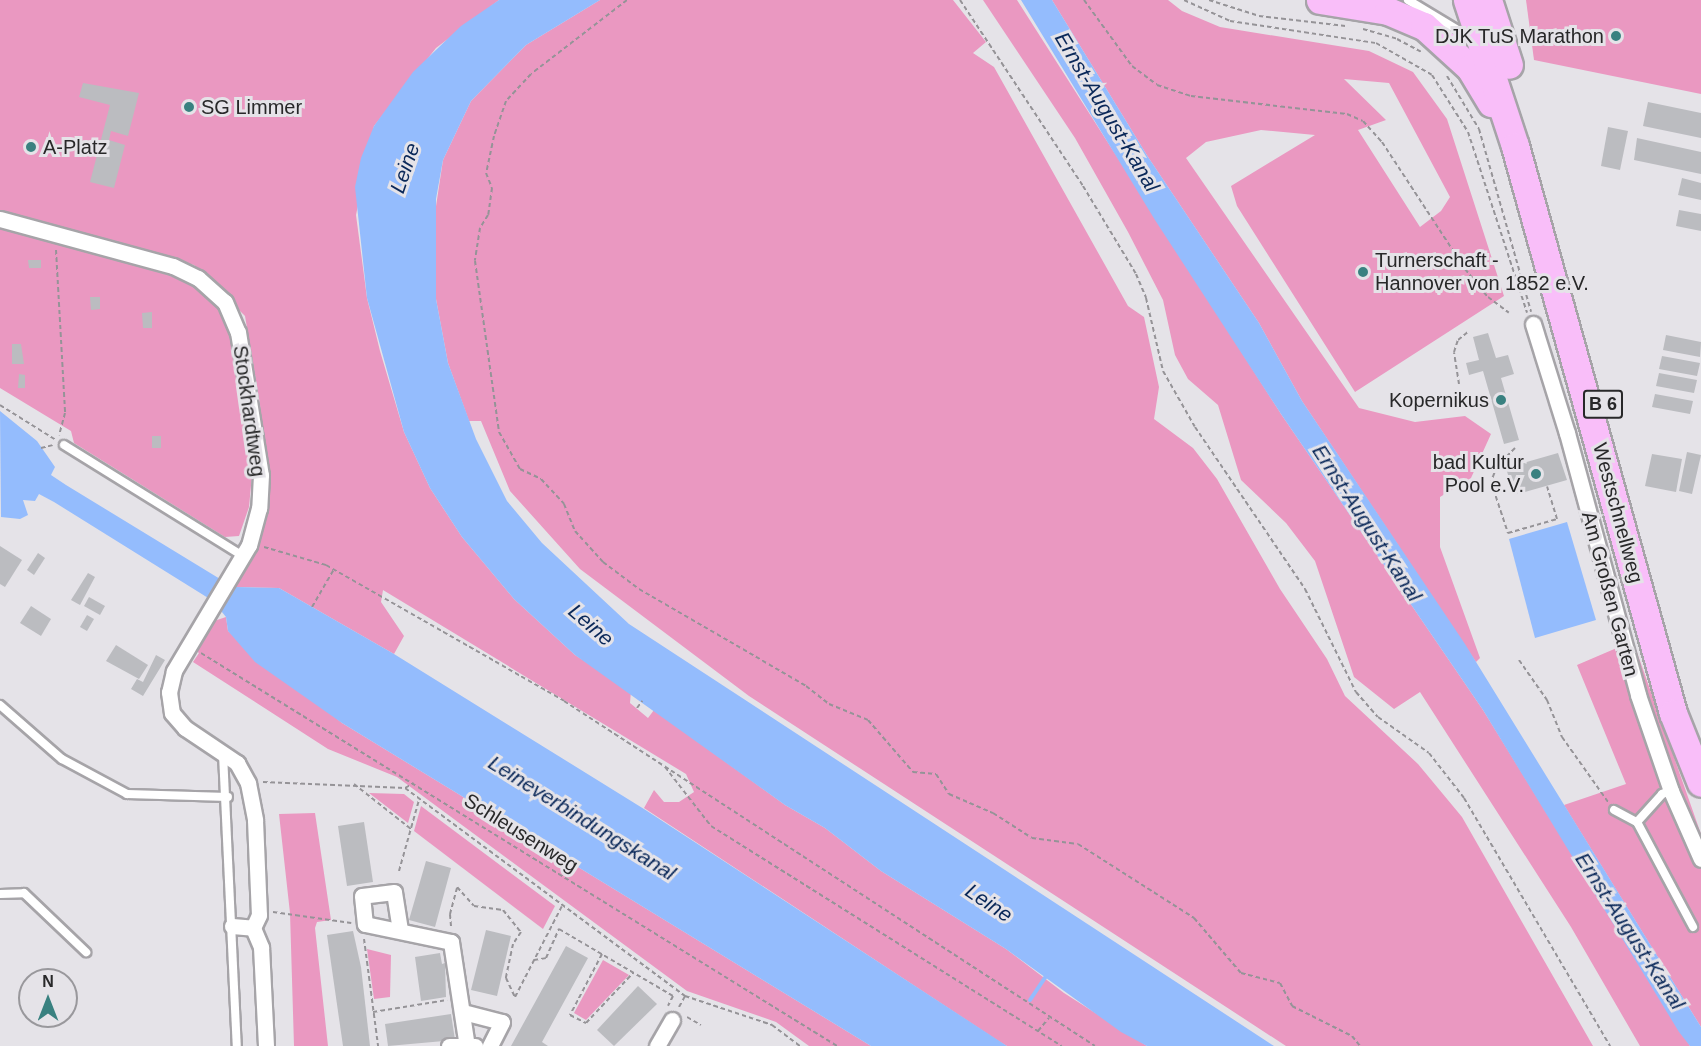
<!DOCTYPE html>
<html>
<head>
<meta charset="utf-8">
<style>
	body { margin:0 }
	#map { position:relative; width:1701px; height:1046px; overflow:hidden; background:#e5e3e8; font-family:Helvetica,sans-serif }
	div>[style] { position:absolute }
	.green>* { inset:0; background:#ea98c1 }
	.water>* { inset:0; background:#94bcfd }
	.stream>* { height:4px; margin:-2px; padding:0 2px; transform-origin:2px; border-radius:2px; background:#94bcfd }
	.building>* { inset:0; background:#bbbcc0 }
	.path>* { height:2px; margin-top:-1px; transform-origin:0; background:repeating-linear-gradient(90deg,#959397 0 4.5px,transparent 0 7.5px) }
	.roads { filter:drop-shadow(2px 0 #a6a4a8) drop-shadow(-2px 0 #a6a4a8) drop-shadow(0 2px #a6a4a8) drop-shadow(0 -2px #a6a4a8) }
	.lane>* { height:8px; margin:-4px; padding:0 4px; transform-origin:4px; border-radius:4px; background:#fff }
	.street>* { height:15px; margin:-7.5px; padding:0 7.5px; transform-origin:7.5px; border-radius:7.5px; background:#fff }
	.highway>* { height:27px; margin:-13.5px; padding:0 13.5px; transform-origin:13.5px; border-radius:13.5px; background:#f9bef9 }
	.dots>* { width:16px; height:16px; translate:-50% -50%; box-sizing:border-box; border:3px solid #e5e3e8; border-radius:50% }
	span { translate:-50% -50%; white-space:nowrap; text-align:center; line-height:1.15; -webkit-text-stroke:6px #e5e3e8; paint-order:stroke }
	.shield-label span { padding:2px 4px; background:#e5e3e8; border:2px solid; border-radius:4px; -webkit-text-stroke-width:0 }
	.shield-label { font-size:18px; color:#282829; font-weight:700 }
	.poi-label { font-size:20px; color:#282829 }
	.right { translate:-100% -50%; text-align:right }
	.left { translate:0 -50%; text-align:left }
	.street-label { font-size:20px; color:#282829 }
	.water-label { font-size:21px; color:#0a2859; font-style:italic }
	.north { position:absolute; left:18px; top:968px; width:60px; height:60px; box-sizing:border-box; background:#e5e3e8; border:2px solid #99989c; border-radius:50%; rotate:0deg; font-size:16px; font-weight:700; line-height:24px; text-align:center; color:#282829 }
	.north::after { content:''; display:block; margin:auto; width:21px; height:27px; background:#398180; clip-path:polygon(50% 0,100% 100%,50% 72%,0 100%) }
</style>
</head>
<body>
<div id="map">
	<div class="green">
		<i style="clip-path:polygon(0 0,499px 0,436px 48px,374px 126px,356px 215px,367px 298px,380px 351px,404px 432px,430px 488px,462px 537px,514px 599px,575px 655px,631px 691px,630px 703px,648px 718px,654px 710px,785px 805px,825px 828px,881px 871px,1006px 949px,1064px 993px,1147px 1046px,1007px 1046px,1000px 1042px,644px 808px,654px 790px,664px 802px,679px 802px,694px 792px,686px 774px,383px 590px,381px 602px,404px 636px,394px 654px,279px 588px,236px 587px,252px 554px,265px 508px,260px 404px,245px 316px,194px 265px,0 213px)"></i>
		<i style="clip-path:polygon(600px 0,953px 0,986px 42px,973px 53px,994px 67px,1128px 306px,1144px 317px,1159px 387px,1154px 419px,1193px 448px,1217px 479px,1280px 589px,1327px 659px,1345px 696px,1418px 764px,1462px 817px,1593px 1046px,1286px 1046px,749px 696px,580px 569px,510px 491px,481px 421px,469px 421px,448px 363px,436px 299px,433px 226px,443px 160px,471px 101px,526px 45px)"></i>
		<i style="clip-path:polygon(983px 0,1017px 0,1281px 414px,1483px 710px,1690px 1046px,1640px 1046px,1571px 927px,1420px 692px,1394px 709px,1354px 677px,1315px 561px,1286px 523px,1241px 480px,1218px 405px,1188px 379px,1175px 355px,1163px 300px,1128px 232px,1075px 138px)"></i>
		<i style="clip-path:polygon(evenodd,1052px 0,1168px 0,1182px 11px,1220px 27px,1369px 51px,1413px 72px,1447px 119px,1504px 296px,1355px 392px,1237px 206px,1231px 186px,1315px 135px,1261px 130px,1206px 142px,1186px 158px,1359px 408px,1415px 422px,1465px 416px,1491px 434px,1471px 478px,1440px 497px,1440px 547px,1480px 658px,1476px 662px,1302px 401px,1259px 323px,1148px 157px,1052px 0,1344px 79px,1389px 83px,1450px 197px,1441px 211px,1420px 227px,1358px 130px,1386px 120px,1344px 79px)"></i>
		<i style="clip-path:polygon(1526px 0,1701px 0,1701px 94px,1534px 60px)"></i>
		<i style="clip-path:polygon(0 228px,168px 275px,195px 286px,218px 307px,230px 330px,252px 475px,249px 507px,239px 536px,225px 537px,74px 443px,71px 431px,0 388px)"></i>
		<i style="clip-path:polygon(226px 617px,228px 631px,342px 723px,871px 1046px,809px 1046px,776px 1022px,687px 991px,397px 777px,328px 749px,193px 662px,199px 653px,189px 646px,202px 625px)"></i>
		<i style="clip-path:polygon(1633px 641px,1701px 834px,1701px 1027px,1564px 805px,1626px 784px,1577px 665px)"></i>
		<i style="clip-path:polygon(369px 793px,404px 794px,414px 802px,408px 823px)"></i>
		<i style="clip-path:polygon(421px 806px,555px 906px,543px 929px,414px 831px)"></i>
		<i style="clip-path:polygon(315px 813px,331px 920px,317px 922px,315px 928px,328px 1046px,294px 1046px,290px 913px,279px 814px)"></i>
		<i style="clip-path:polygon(367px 949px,391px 955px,390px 997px,374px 999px)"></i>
		<i style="clip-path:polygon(603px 960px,629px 975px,586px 1020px,574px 1013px)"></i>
	</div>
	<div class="water">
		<i style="clip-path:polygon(499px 0,600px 0,526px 45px,471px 101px,443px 160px,436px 199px,436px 299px,448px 363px,476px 439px,507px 501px,542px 543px,629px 624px,1274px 1046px,1147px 1046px,1121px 1032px,1006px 949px,881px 871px,825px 828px,785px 805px,575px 655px,514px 599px,462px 537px,430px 488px,404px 432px,367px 298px,355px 187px,361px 158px,374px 126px,413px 72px,461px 26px)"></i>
		<i style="clip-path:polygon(1021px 0,1052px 0,1148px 157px,1259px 323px,1302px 401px,1465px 644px,1701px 1027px,1701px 1046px,1690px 1046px,1679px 1032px,1483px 710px,1281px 414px,1155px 220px)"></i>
		<i style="clip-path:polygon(0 411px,37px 441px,55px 467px,51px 475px,66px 485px,225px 582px,236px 587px,279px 588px,394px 654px,644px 809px,1007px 1046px,871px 1046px,342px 723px,255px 662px,228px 631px,226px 617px,213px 601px,54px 502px,39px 494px,35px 501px,23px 500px,28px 515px,20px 519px,1px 517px)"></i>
		<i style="clip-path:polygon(1567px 522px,1596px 620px,1535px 638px,1509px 539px)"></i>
	</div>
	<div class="stream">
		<i style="left:1030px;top:1000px;width:29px;rotate:-56deg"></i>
	</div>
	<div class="building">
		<i style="clip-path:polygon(83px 83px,139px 93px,128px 136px,111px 131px,109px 140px,125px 145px,114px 188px,90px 182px,110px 105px,79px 97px)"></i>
		<i style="clip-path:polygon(1648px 102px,1701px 113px,1701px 138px,1643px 126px)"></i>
		<i style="clip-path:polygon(1608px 127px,1628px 131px,1620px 170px,1601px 166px)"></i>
		<i style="clip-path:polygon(1637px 138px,1701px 152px,1701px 174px,1634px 160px)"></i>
		<i style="clip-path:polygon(1682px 178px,1701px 183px,1701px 200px,1678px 195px)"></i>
		<i style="clip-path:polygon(1679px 210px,1701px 214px,1701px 231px,1676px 226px)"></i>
		<i style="clip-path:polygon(28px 260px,41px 260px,41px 268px,29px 268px)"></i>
		<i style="clip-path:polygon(90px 297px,100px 297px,100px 309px,91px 310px)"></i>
		<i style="clip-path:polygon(152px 312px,152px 328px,143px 328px,142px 313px)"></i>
		<i style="clip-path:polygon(1488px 333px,1496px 358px,1508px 355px,1514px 374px,1501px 378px,1519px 440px,1504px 444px,1483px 371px,1469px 375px,1466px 363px,1479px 360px,1473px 337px)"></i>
		<i style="clip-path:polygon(1666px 335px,1701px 342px,1700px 357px,1663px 350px)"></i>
		<i style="clip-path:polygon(12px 344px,21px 344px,24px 364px,12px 364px)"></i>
		<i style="clip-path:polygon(1662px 356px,1700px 363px,1697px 376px,1659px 369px)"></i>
		<i style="clip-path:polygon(1659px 373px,1697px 380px,1694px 393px,1656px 386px)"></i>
		<i style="clip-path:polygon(19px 374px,25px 375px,25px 388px,18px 388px)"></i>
		<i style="clip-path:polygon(1655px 394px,1693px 401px,1690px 414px,1652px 407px)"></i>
		<i style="clip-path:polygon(152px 436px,161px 436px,161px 448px,152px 448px)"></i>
		<i style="clip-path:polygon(1687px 452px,1701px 455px,1692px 494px,1679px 491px)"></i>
		<i style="clip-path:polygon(1558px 453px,1567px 480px,1514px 495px,1506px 468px)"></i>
		<i style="clip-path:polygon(1652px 454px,1682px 459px,1676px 492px,1645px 486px)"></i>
		<i style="clip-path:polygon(0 546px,22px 560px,5px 587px,0 584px)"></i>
		<i style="clip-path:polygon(38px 553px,45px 558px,34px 575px,27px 570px)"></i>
		<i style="clip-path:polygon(88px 573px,95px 577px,80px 605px,71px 600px)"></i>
		<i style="clip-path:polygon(89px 597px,105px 606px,100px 615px,84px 606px)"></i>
		<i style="clip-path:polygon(31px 606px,51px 619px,41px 636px,20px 623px)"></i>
		<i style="clip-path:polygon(87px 615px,94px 619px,87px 631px,80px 627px)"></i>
		<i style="clip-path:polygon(116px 645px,148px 665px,139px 679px,106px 661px)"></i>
		<i style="clip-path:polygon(156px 655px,165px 660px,143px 696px,131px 689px,137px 679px,143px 682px)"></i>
		<i style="clip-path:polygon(364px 822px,373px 882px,347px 886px,338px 826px)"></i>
		<i style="clip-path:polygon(426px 861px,451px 868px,435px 927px,409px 920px)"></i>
		<i style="clip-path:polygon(486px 930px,511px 936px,497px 996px,471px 990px)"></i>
		<i style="clip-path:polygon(353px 931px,361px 967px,370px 1046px,343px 1046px,327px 935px)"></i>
		<i style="clip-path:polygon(566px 946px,588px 958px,542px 1042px,548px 1046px,511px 1046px)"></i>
		<i style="clip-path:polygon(440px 953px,442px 964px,445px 963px,446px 997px,421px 1001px,415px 957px)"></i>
		<i style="clip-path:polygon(638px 986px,657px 1004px,614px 1046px,597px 1030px)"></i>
		<i style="clip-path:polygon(451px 1014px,455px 1040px,388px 1046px,385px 1024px)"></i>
	</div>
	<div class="path">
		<i style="left:627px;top:0;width:121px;rotate:142.4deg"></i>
		<i style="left:531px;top:74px;width:37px;rotate:133deg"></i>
		<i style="left:506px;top:101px;width:37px;rotate:109deg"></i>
		<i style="left:494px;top:136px;width:38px;rotate:102deg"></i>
		<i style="left:486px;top:173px;width:16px;rotate:68deg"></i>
		<i style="left:492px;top:188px;width:27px;rotate:98deg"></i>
		<i style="left:488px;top:215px;width:15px;rotate:122deg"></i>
		<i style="left:480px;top:228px;width:33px;rotate:99deg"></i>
		<i style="left:475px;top:261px;width:173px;rotate:82deg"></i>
		<i style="left:499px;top:432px;width:43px;rotate:60.4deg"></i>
		<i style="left:520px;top:469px;width:23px;rotate:25deg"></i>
		<i style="left:541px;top:479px;width:34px;rotate:47deg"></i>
		<i style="left:564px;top:504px;width:29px;rotate:68deg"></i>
		<i style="left:575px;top:531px;width:42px;rotate:47.9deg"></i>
		<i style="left:603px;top:562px;width:45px;rotate:36.9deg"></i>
		<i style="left:639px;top:589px;width:193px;rotate:30.1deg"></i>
		<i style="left:806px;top:686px;width:29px;rotate:38deg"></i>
		<i style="left:829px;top:704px;width:42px;rotate:22.3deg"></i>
		<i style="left:868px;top:720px;width:69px;rotate:49.1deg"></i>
		<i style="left:913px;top:772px;width:23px;rotate:5deg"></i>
		<i style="left:936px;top:774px;width:24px;rotate:57deg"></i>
		<i style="left:949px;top:794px;width:48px;rotate:23.4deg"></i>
		<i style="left:993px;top:813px;width:46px;rotate:32.7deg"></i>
		<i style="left:1032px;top:838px;width:46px;rotate:7.4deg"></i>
		<i style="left:1078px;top:844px;width:138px;rotate:32.5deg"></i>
		<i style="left:1194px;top:918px;width:72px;rotate:49.5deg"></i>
		<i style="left:1241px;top:973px;width:40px;rotate:14.4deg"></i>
		<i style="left:1280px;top:983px;width:26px;rotate:62deg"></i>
		<i style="left:1292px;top:1006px;width:67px;rotate:26.6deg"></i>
		<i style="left:1352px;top:1036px;width:13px;rotate:51deg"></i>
		<i style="left:960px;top:0;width:223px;rotate:56.5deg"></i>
		<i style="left:1083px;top:186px;width:103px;rotate:58.9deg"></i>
		<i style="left:1136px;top:274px;width:26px;rotate:67deg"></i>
		<i style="left:1146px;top:298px;width:75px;rotate:76.9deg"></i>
		<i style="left:1163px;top:371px;width:64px;rotate:60.3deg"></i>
		<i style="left:1195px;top:427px;width:196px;rotate:55.8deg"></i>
		<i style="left:1305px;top:589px;width:115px;rotate:63.7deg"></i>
		<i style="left:1356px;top:692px;width:33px;rotate:49deg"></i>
		<i style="left:1378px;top:717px;width:62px;rotate:35.2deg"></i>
		<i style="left:1429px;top:753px;width:57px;rotate:52.1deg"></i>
		<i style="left:1464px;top:798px;width:288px;rotate:59.5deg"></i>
		<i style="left:1084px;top:0;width:82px;rotate:54deg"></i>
		<i style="left:1132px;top:66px;width:31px;rotate:37deg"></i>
		<i style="left:1157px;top:85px;width:36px;rotate:18deg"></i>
		<i style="left:1191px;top:96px;width:157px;rotate:6.6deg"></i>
		<i style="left:1347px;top:114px;width:17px;rotate:24deg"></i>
		<i style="left:1363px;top:121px;width:28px;rotate:48deg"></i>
		<i style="left:1382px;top:142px;width:152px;rotate:56.8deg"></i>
		<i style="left:1465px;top:269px;width:36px;rotate:51deg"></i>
		<i style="left:1488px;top:297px;width:26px;rotate:37deg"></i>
		<i style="left:1184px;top:0;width:51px;rotate:24.5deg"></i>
		<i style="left:1230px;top:21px;width:148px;rotate:8.6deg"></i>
		<i style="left:1376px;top:43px;width:64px;rotate:29.7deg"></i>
		<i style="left:1432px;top:75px;width:67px;rotate:57.7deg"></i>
		<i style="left:1468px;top:132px;width:190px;rotate:71.9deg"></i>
		<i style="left:1209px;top:0;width:52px;rotate:17.7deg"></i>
		<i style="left:1259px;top:16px;width:87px;rotate:6.6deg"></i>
		<i style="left:1363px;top:29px;width:35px;rotate:16deg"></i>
		<i style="left:1397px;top:39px;width:27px;rotate:28deg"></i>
		<i style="left:1447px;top:76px;width:62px;rotate:58.9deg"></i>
		<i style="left:1479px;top:129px;width:190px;rotate:74.1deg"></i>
		<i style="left:56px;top:250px;width:163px;rotate:86.8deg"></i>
		<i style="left:65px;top:413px;width:23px;rotate:105deg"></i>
		<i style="left:1459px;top:384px;width:32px;rotate:-99deg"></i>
		<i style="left:1454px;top:352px;width:13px;rotate:-72deg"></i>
		<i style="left:1458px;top:340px;width:13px;rotate:-39deg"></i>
		<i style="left:0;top:405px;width:66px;rotate:32deg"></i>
		<i style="left:41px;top:448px;width:12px;rotate:-14deg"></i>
		<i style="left:1515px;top:448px;width:25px;rotate:135deg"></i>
		<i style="left:1497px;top:466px;width:17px;rotate:111deg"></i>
		<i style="left:1491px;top:482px;width:54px;rotate:71.6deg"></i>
		<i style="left:1508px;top:533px;width:51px;rotate:-15.9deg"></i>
		<i style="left:1557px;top:519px;width:34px;rotate:-107deg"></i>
		<i style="left:264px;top:547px;width:65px;rotate:16.2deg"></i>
		<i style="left:326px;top:565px;width:274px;rotate:29.7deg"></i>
		<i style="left:564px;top:701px;width:633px;rotate:33.01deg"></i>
		<i style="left:312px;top:607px;width:44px;rotate:-59.9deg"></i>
		<i style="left:201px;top:653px;width:748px;rotate:31.71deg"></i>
		<i style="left:1519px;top:660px;width:49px;rotate:55deg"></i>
		<i style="left:1547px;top:700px;width:40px;rotate:68deg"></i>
		<i style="left:1562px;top:737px;width:80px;rotate:54.7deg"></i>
		<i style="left:637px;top:708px;width:9px;rotate:-54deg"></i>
		<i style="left:665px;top:767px;width:75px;rotate:52.1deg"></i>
		<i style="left:711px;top:826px;width:414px;rotate:32.1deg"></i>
		<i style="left:263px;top:782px;width:142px;rotate:2.4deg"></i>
		<i style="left:405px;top:788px;width:10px;rotate:-29deg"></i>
		<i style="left:354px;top:784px;width:73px;rotate:38.3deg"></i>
		<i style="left:405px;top:788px;width:349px;rotate:36.6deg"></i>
		<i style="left:685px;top:996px;width:92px;rotate:18.4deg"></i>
		<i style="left:772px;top:1025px;width:35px;rotate:37deg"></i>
		<i style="left:399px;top:871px;width:74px;rotate:-74.3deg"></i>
		<i style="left:273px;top:912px;width:79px;rotate:8deg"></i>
		<i style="left:451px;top:926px;width:12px;rotate:-95deg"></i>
		<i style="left:450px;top:914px;width:28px;rotate:-75deg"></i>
		<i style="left:457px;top:887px;width:25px;rotate:48deg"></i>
		<i style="left:474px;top:906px;width:29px;rotate:8deg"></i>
		<i style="left:503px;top:910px;width:28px;rotate:51deg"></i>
		<i style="left:521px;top:932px;width:14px;rotate:124deg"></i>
		<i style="left:513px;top:944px;width:35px;rotate:102deg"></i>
		<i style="left:506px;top:978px;width:21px;rotate:65deg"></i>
		<i style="left:364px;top:939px;width:108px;rotate:82.5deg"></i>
		<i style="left:602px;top:954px;width:69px;rotate:117.7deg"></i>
		<i style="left:570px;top:1015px;width:18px;rotate:27deg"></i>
		<i style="left:586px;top:1023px;width:69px;rotate:-46.8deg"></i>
		<i style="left:534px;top:960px;width:12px;rotate:-9deg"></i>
		<i style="left:546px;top:958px;width:32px;rotate:-66deg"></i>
		<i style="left:559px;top:929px;width:132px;rotate:30.4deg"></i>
		<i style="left:673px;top:996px;width:11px;rotate:117deg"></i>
		<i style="left:515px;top:997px;width:102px;rotate:-62.7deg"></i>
		<i style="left:679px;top:1007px;width:13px;rotate:-61deg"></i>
		<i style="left:373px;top:1012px;width:75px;rotate:-9.2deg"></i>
		<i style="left:687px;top:1017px;width:16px;rotate:30deg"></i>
		<i style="left:1038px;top:1031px;width:17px;rotate:-50deg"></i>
	</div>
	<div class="roads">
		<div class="lane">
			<i style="left:1408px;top:0;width:74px;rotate:31.1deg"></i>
			<i style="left:64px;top:445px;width:211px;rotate:31.8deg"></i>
			<i style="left:0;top:705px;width:82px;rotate:41.1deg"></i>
			<i style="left:62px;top:759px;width:74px;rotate:28.3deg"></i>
			<i style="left:127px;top:794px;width:101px;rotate:1.7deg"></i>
			<i style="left:223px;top:754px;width:292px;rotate:87.3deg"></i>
			<i style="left:1614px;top:810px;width:26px;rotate:28deg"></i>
			<i style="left:1637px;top:822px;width:38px;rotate:-48deg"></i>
			<i style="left:1662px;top:794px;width:9px;rotate:-18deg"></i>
			<i style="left:1637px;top:822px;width:119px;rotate:61.9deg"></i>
			<i style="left:0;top:894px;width:24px;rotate:-2deg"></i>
			<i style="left:24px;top:893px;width:86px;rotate:43.6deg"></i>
		</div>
		<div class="street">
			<i style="left:0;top:219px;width:179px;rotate:15.2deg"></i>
			<i style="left:173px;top:266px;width:28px;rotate:26deg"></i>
			<i style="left:198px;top:278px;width:36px;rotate:42deg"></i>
			<i style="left:225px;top:302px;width:33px;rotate:67deg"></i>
			<i style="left:238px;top:332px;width:145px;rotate:80.9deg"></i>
			<i style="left:261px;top:475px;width:33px;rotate:93deg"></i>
			<i style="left:259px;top:508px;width:38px;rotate:105deg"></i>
			<i style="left:249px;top:545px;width:147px;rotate:120.8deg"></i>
			<i style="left:174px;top:671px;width:22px;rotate:103deg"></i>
			<i style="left:169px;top:692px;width:21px;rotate:82deg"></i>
			<i style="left:172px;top:713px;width:20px;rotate:49deg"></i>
			<i style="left:185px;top:728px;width:63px;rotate:33.9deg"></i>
			<i style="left:237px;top:763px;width:23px;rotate:61deg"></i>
			<i style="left:248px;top:783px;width:38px;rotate:79deg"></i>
			<i style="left:255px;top:820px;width:95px;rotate:87.6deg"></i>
			<i style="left:259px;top:915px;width:14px;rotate:115deg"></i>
			<i style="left:253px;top:928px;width:21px;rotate:67deg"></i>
			<i style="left:261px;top:947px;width:99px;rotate:87.1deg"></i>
			<i style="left:1533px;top:324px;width:114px;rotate:72.7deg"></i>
			<i style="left:1567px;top:433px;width:271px;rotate:74.8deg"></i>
			<i style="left:1638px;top:695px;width:102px;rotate:71deg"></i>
			<i style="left:1671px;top:791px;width:74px;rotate:66.2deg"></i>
			<i style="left:232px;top:926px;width:21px;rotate:5deg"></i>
			<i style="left:400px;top:930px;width:38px;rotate:-99deg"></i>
			<i style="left:394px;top:892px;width:32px;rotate:173deg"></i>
			<i style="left:362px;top:896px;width:28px;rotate:84deg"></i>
			<i style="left:365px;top:924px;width:88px;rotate:11.8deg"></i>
			<i style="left:451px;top:942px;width:105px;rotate:81.3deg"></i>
			<i style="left:463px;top:1012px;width:40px;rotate:14.4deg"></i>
			<i style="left:502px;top:1022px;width:27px;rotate:117deg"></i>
			<i style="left:449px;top:1046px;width:26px"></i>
			<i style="left:657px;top:1046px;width:30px;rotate:-60deg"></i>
		</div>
		<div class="highway">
			<i style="left:1320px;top:0;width:69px;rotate:9.2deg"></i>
			<i style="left:1388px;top:11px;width:39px;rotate:23deg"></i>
			<i style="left:1424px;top:26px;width:62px;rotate:42.4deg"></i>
			<i style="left:1470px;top:68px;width:41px;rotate:59deg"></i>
			<i style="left:1467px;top:0;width:154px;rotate:71.8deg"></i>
			<i style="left:1515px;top:146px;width:589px;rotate:74.43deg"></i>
			<i style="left:1673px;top:713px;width:75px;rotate:68.2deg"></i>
			<i style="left:1488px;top:0;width:68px;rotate:72.1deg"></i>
		</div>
	</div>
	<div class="dots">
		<i style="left:1616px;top:36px;background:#398180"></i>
		<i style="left:189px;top:107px;background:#398180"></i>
		<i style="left:31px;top:147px;background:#398180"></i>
		<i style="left:1363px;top:272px;background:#398180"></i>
		<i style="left:1501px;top:400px;background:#398180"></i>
		<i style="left:1536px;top:474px;background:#398180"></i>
	</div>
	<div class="shield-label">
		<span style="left:1603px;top:404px">B 6</span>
	</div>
	<div class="poi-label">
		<span class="right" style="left:1604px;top:36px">DJK TuS Marathon</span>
		<span class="left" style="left:201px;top:107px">SG Limmer</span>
		<span class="left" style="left:43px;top:147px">A-Platz</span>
		<span class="left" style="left:1375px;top:272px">Turnerschaft -<br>Hannover von 1852 e.V.</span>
		<span class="right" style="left:1489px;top:400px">Kopernikus</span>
		<span class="right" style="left:1524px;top:474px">bad Kultur<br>Pool e.V.</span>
	</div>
	<div class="street-label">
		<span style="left:249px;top:411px;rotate:82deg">Stockhardtweg</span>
		<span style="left:1618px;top:513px;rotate:75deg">Westschnellweg</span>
		<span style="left:1610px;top:594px;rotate:75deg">Am Großen Garten</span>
		<span style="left:521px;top:833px;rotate:32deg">Schleusenweg</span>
	</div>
	<div class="water-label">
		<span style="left:1107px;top:112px;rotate:59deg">Ernst-August-Kanal</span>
		<span style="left:405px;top:168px;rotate:-71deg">Leine</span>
		<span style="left:1367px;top:523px;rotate:57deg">Ernst-August-Kanal</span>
		<span style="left:591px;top:625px;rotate:41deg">Leine</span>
		<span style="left:582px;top:818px;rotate:32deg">Leineverbindungskanal</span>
		<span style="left:989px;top:903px;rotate:34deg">Leine</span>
		<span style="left:1630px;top:931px;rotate:57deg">Ernst-August-Kanal</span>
	</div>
	<div class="north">N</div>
</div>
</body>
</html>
